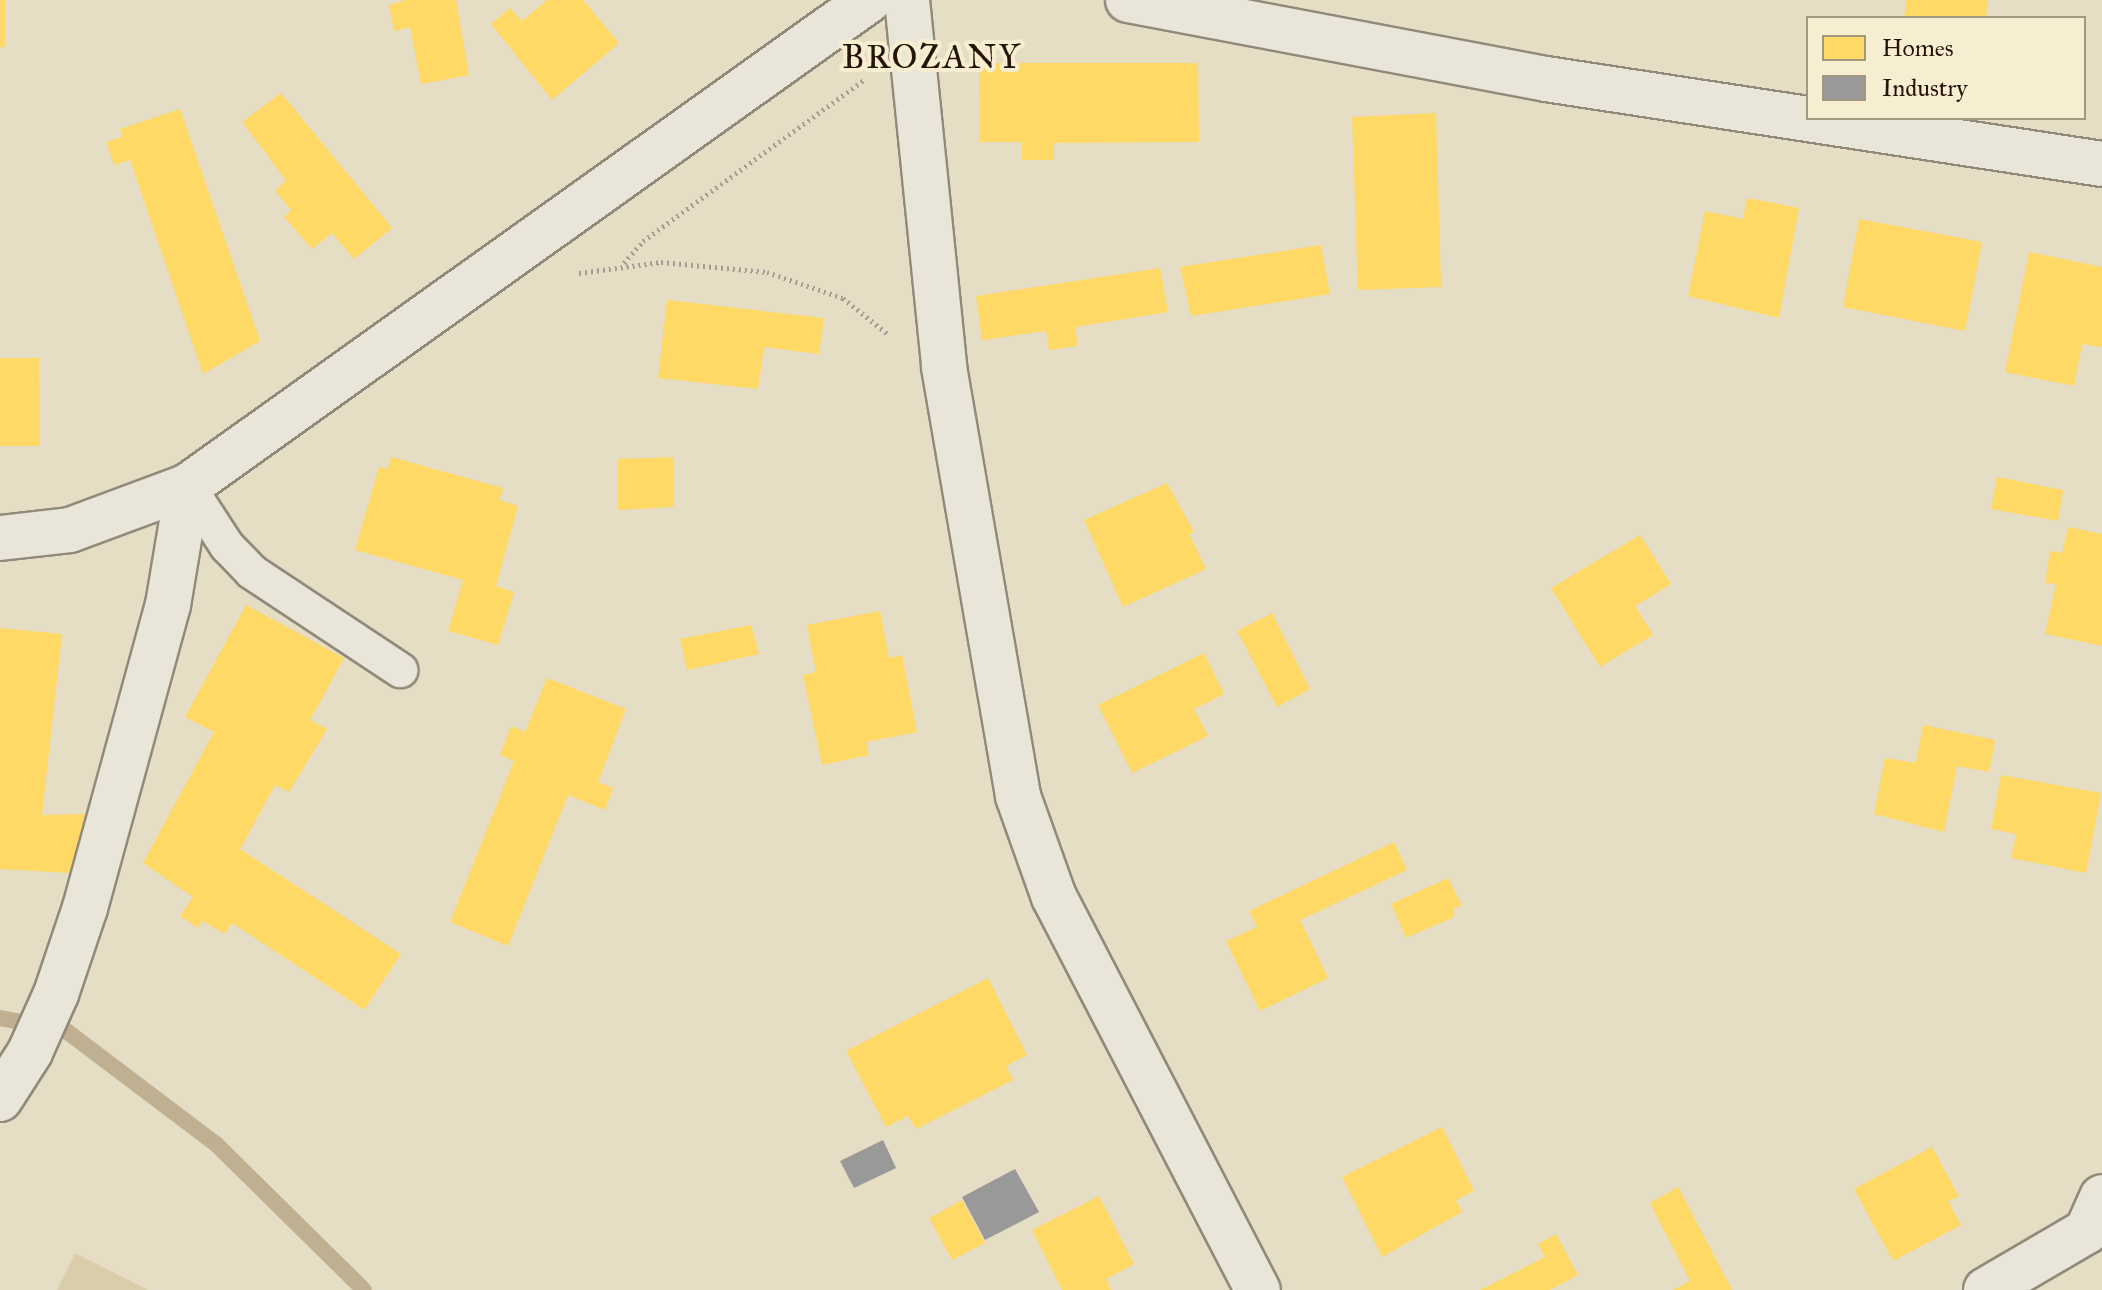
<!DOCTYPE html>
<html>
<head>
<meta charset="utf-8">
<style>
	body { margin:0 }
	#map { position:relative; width:2102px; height:1290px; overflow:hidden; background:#e5ddc4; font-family:"IM FELL Great Primer",serif }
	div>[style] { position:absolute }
	.green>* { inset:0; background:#d9cdac }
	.homes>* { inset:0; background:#ffd966 }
	.industry>* { inset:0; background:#999 }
	.stream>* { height:16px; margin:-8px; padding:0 8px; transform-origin:8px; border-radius:8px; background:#beb091 }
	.path>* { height:5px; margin-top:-2.5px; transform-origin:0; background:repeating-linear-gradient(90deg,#a49e94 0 2px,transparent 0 6px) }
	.roads { filter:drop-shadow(2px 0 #918a7b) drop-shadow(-2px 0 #918a7b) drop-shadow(0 2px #918a7b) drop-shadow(0 -2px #918a7b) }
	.service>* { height:34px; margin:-17px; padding:0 17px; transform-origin:17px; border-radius:17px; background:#e9e6d9 }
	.minor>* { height:44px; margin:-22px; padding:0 22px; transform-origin:22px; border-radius:22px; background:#e9e6d9 }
	.tertiary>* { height:44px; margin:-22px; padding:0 22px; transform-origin:22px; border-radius:22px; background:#e9e6d9 }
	span { translate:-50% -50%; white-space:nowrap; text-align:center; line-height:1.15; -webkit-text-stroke:8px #f7edd0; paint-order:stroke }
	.quarter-label { font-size:34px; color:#241508; letter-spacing:2px }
	.legend { position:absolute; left:1806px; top:16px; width:280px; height:104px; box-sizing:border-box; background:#f7edd0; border:2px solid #a39780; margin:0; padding:10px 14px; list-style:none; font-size:24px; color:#241508 }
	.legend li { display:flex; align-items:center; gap:16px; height:40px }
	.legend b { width:40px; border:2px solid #a39780 }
</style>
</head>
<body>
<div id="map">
	<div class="green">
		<i style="clip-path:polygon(75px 1253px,148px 1290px,57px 1290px)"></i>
	</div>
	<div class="homes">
		<i style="clip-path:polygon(0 0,5px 0,5px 47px,0 47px)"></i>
		<i style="clip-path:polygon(406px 0,456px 0,469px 75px,421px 84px,410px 27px,394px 31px,389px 5px)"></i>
		<i style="clip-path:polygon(547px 0,583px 0,619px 43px,552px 100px,491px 24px,510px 8px,522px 21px)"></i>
		<i style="clip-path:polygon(1906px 0,1988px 0,1986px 15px,1992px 18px,1904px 18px)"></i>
		<i style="clip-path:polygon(979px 63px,1198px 63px,1199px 142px,1054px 143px,1054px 160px,1022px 160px,1022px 142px,980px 142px)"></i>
		<i style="clip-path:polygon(281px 93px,392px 228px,354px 259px,332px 233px,312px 249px,284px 217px,291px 210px,275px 191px,286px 180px,242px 122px)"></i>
		<i style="clip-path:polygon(180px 109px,260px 341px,203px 374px,130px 160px,114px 165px,106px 142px,122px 137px,120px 129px)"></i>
		<i style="clip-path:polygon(1436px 113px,1441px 287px,1358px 290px,1352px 117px)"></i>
		<i style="clip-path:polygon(1747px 198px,1799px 208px,1779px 318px,1688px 296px,1705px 211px,1743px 219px)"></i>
		<i style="clip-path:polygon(1859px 219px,1982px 242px,1965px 331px,1843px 307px)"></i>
		<i style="clip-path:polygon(1321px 245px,1330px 294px,1191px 316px,1180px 267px)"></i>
		<i style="clip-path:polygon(2029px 252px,2102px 267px,2102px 347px,2082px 344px,2074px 386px,2005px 372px)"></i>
		<i style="clip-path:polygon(1160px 268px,1168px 312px,1075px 327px,1078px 346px,1049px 350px,1046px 331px,982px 340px,976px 296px)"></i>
		<i style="clip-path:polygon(667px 300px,824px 318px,819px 354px,764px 347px,758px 389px,658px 378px)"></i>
		<i style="clip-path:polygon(0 358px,39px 358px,40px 446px,0 446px)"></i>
		<i style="clip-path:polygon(391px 457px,503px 488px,499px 500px,518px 506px,496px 586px,514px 592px,498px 645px,448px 631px,463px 580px,355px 550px,379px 467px,388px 469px)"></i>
		<i style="clip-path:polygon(674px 457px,674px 507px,618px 510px,618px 459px)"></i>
		<i style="clip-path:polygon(1997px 477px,2063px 490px,2058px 521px,1991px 509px)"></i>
		<i style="clip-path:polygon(1167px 483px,1194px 532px,1189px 534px,1206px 569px,1123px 607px,1084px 520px)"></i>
		<i style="clip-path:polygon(2068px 527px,2102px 534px,2102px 646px,2045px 634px,2056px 584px,2045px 583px,2050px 551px,2062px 553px)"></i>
		<i style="clip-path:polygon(1640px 535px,1671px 584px,1635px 606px,1653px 635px,1600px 667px,1551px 588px)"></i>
		<i style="clip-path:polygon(246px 605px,344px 658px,310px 720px,327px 729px,289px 792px,275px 785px,240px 849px,401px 954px,364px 1010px,232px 923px,225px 934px,202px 921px,198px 928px,180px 916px,193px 897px,143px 863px,214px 732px,185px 717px)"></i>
		<i style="clip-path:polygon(880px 611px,889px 658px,902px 655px,917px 732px,866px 742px,869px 755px,822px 765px,803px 675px,816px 672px,807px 625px)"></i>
		<i style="clip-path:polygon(1272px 613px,1310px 689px,1277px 707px,1237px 631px)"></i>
		<i style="clip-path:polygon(751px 625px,759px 654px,687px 670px,680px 639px)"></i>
		<i style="clip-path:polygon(0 628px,62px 634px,42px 815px,87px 814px,70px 873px,0 869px)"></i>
		<i style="clip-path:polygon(1204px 653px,1224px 694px,1194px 709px,1208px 736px,1132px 773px,1098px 705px)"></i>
		<i style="clip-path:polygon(547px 678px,626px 709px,598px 782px,613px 788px,605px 810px,568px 795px,508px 946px,450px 922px,514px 761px,500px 755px,511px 726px,525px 732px)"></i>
		<i style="clip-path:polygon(1923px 725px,1995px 740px,1989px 772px,1957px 766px,1944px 832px,1874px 814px,1885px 758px,1916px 763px)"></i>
		<i style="clip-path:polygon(2001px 775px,2101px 793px,2086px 873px,2011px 858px,2016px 834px,1991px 829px)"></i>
		<i style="clip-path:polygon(1394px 842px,1407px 870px,1300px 920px,1328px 978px,1260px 1011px,1226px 941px,1257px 927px,1249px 911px)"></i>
		<i style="clip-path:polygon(1448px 878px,1462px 906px,1454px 908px,1454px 917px,1406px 938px,1391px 904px)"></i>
		<i style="clip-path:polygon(988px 978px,1027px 1055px,1006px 1066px,1013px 1080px,916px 1129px,908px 1116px,886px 1127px,846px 1051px)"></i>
		<i style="clip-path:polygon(1442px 1127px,1474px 1191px,1456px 1200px,1462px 1212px,1382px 1257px,1342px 1177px)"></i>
		<i style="clip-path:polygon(1932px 1147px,1959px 1197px,1948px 1201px,1961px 1225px,1893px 1261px,1854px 1189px)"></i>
		<i style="clip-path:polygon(1678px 1187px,1732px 1290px,1673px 1290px,1690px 1281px,1650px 1203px)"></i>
		<i style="clip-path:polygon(1099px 1196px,1134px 1264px,1106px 1279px,1111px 1290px,1062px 1290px,1032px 1230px)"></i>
		<i style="clip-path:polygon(962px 1200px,985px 1243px,952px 1260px,929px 1218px)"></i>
		<i style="clip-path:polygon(1556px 1234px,1578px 1275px,1550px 1290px,1480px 1290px,1545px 1257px,1538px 1244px)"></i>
	</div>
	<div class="industry">
		<i style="clip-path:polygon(883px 1140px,896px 1168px,854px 1188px,840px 1161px)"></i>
		<i style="clip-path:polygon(1015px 1169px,1039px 1212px,985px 1240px,962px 1197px)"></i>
	</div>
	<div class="stream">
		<i style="left:0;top:1018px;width:66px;rotate:10.5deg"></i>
		<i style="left:65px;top:1030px;width:191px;rotate:37.1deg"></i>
		<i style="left:217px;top:1145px;width:206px;rotate:44.6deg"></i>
	</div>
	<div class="path">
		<i style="left:624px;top:263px;width:29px;rotate:-49deg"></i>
		<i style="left:643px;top:241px;width:273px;rotate:-36.1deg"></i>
		<i style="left:579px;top:273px;width:83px;rotate:-7.6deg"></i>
		<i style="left:661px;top:262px;width:106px;rotate:5.4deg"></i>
		<i style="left:767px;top:272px;width:80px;rotate:18.9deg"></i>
		<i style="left:843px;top:298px;width:59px;rotate:38.8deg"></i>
	</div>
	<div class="roads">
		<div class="service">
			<i style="left:188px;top:486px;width:72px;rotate:57deg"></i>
			<i style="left:227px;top:546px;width:36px;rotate:46deg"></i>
			<i style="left:252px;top:572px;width:178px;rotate:33.5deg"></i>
		</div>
		<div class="minor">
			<i style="left:907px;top:0;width:369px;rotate:84.2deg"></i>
			<i style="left:944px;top:367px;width:435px;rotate:80.2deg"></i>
			<i style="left:1018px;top:796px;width:107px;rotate:70.4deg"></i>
			<i style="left:1054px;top:897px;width:443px;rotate:62.6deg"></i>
			<i style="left:1128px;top:0;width:425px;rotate:10.7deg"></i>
			<i style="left:1546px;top:79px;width:562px;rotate:8.69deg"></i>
			<i style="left:0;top:1099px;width:56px;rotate:-57.4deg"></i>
			<i style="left:30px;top:1052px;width:64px;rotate:-65.9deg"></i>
			<i style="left:56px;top:994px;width:91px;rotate:-71.4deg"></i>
			<i style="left:85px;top:908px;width:314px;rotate:-74.7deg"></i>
			<i style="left:168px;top:605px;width:121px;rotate:-80.5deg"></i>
			<i style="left:1986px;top:1290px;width:117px;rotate:-30.3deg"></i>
			<i style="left:2087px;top:1231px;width:37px;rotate:-66deg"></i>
		</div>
		<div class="tertiary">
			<i style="left:0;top:538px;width:70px;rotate:-6.5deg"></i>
			<i style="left:70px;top:530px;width:126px;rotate:-20.4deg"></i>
			<i style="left:188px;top:486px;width:837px;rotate:-35.51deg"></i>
		</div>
	</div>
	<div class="quarter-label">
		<span style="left:932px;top:57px">BROZANY</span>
	</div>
	<ul class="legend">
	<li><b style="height:22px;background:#ffd966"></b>Homes</li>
	<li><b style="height:22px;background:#999"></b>Industry</li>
	</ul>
</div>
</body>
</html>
